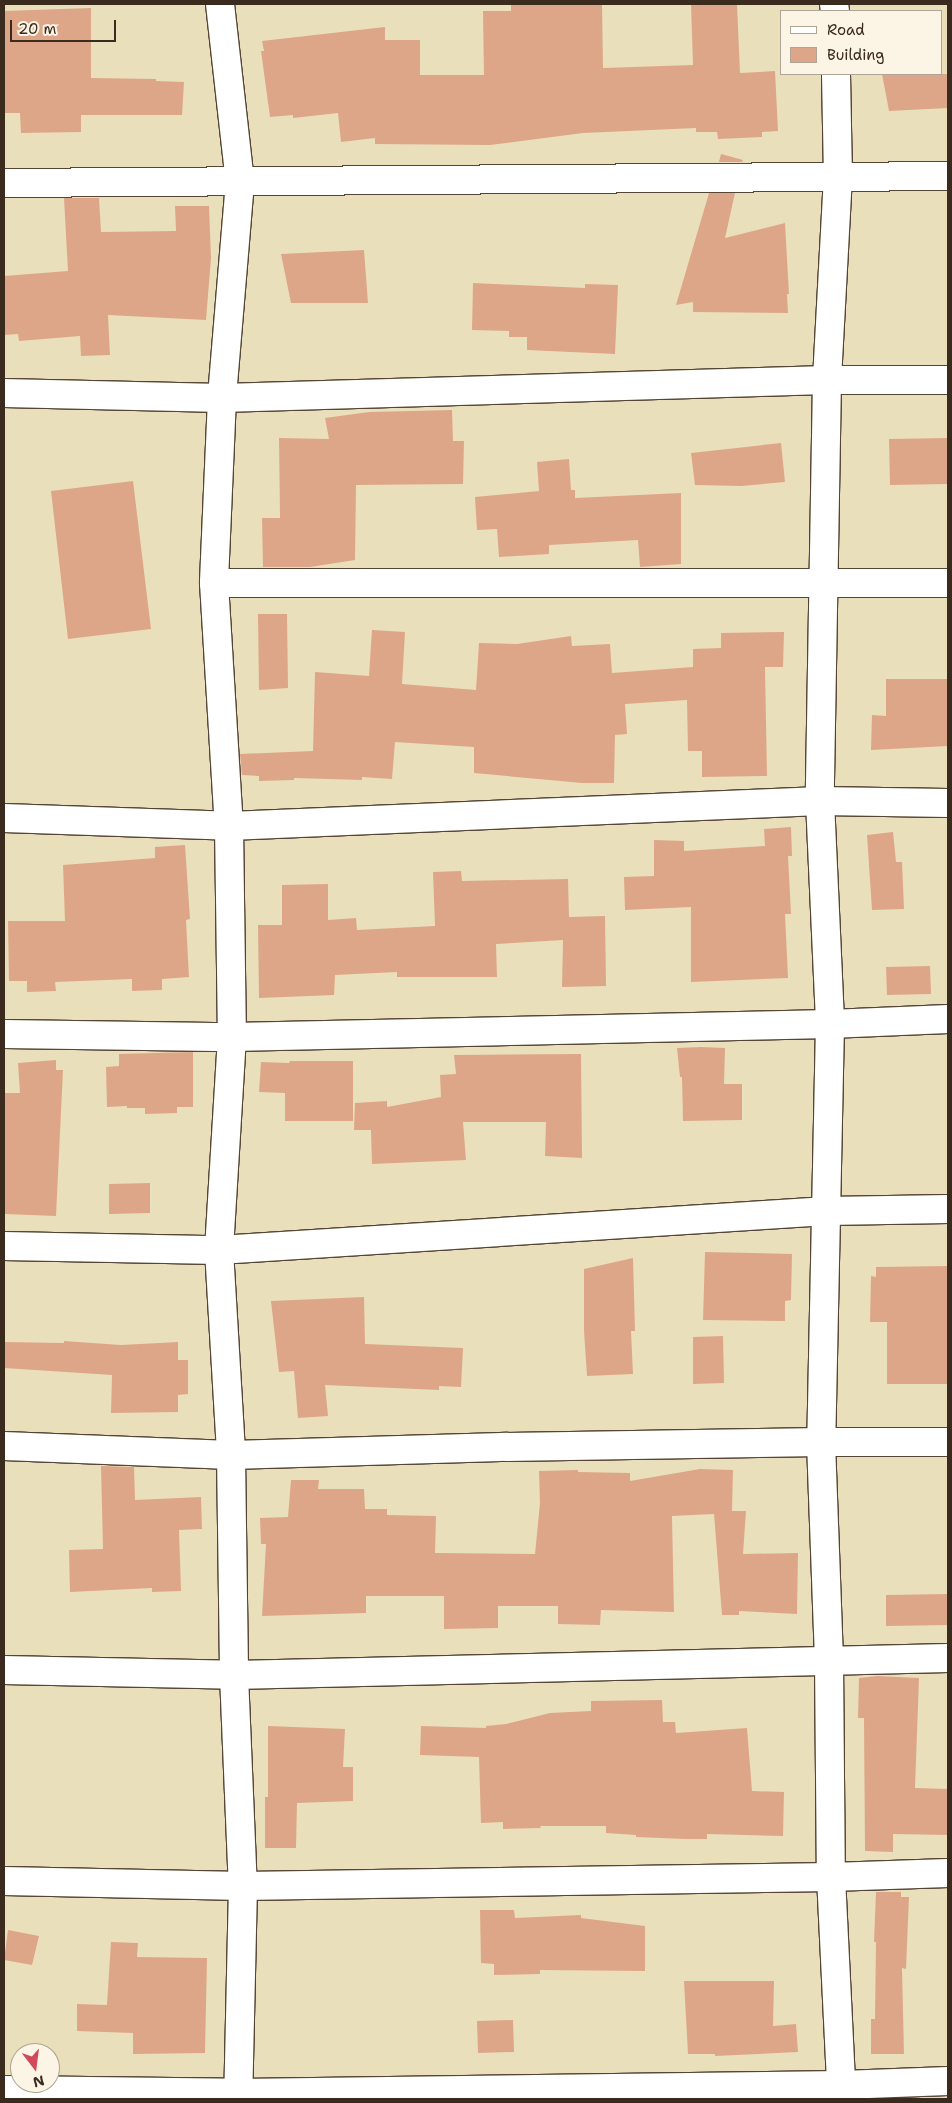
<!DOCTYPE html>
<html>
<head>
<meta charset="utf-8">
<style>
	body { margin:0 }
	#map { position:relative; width:952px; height:2103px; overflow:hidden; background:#eadfbb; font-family:"Shantell Sans",sans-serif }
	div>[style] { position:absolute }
	.building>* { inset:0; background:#dea689 }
	.roads { filter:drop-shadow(1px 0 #554536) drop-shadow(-1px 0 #554536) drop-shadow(0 1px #554536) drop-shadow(0 -1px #554536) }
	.minor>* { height:28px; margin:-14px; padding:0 14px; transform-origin:14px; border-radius:14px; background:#fff }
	span { translate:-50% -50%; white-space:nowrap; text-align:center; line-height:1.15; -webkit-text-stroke:4px #fcf5e5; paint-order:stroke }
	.frame { position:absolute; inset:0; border:5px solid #3b2a1e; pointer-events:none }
	.legend { position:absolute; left:780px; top:10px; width:162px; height:65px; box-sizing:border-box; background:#fcf5e5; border:1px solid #afa495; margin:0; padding:6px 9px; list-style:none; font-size:15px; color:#3b2a1e }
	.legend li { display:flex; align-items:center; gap:10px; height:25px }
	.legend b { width:25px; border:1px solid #afa495 }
	.north { position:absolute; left:10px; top:2043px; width:50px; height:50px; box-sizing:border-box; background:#fcf5e5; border:1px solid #afa495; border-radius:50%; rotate:165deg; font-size:14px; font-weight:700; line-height:20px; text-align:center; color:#3b2a1e }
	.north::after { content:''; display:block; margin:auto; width:18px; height:22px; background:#d1495b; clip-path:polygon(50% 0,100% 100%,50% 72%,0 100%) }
	.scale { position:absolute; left:10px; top:20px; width:106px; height:22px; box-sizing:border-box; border:2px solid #3b2a1e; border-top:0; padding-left:6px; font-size:15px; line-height:18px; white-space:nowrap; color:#3b2a1e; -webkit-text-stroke:4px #fcf5e5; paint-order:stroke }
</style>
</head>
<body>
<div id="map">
	<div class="building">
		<i style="clip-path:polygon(511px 4px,602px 4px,603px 68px,693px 65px,691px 4px,737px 4px,740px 73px,775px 71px,778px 131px,762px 132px,762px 137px,718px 139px,717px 132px,696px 132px,696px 128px,583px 133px,490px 145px,375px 144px,375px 138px,341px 142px,338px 113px,293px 118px,293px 115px,270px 117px,261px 51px,264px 51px,262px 41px,385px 27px,385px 40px,420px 40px,420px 75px,484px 75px,483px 11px,511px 11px)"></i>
		<i style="clip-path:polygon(91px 8px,91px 78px,156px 79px,156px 81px,184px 82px,182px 115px,81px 115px,81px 132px,21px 133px,20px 113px,4px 113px,4px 11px)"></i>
		<i style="clip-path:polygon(882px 74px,948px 74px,948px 108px,889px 111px)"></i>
		<i style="clip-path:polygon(721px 154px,743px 160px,742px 162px,719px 162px)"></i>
		<i style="clip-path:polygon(709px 193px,735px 193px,725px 238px,785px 223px,789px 294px,787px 294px,788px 313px,693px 312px,693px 302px,676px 305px)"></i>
		<i style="clip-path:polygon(64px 198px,99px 198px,101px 232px,176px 231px,175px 206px,209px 206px,211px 258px,206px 320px,108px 315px,110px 355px,81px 356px,80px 336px,19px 341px,18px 334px,4px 335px,4px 276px,68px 271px)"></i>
		<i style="clip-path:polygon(364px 250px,368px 303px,291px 303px,281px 254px)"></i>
		<i style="clip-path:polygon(473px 283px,585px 288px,585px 284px,618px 285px,615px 354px,527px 350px,527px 337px,509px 337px,509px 331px,472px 330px)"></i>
		<i style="clip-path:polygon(452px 410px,453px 441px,464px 441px,463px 484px,356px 485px,355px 560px,310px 567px,263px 567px,262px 518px,280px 518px,279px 438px,329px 439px,325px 418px,369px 412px)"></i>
		<i style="clip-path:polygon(948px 438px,948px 484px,890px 485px,889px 439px)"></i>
		<i style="clip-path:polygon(781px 443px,785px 482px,741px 486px,695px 485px,691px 453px)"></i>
		<i style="clip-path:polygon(569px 459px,571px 490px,575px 490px,575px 498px,681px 493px,681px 564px,640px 567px,638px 540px,549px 545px,549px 554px,499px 557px,497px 529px,477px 530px,475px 497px,539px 491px,537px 462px)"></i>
		<i style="clip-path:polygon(133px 481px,151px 629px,68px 639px,51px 491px)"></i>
		<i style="clip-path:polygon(258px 614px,287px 614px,288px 688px,259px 690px)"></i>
		<i style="clip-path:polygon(372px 630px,405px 632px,402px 684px,476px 690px,479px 643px,517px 644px,571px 636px,572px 646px,610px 644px,612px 673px,693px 667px,693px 649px,721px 648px,721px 633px,784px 632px,783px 667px,765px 667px,767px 776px,702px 777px,702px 751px,688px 751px,687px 700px,625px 704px,627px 734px,615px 735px,614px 783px,582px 783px,474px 773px,474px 747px,395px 742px,392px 779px,362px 777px,362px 780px,294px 778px,294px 780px,259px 781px,259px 776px,242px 775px,240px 754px,313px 751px,315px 672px,369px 676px)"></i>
		<i style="clip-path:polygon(886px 679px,948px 679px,948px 746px,871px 750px,872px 715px,886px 716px)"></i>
		<i style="clip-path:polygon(791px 827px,792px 856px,788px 856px,791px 914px,785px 914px,788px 978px,691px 982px,691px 907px,625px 910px,624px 877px,654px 876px,654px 840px,684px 841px,684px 851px,765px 846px,764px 829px)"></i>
		<i style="clip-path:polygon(893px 832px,896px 862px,902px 862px,904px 909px,872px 910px,867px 835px)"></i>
		<i style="clip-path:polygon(185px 845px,190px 919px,186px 920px,189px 977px,162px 979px,162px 990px,132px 991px,132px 979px,55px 982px,56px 991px,27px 992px,27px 981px,9px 981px,8px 921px,65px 921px,63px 865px,155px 858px,155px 847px)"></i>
		<i style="clip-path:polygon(461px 871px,462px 881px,568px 879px,569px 917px,605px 916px,606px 986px,562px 987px,563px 940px,496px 944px,497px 977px,397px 977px,397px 972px,335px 975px,334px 995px,259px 998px,258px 925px,282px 925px,282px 885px,328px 884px,328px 920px,356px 918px,357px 930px,435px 926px,433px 872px)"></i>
		<i style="clip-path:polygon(930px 966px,931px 994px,887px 995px,886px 967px)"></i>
		<i style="clip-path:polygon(701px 1047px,725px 1048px,724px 1084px,742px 1084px,742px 1120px,683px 1121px,682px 1077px,680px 1077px,677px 1048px)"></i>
		<i style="clip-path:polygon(193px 1052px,193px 1107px,177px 1107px,177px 1113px,145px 1114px,145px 1108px,127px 1108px,127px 1106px,107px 1107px,106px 1067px,119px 1066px,119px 1054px)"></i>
		<i style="clip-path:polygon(581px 1054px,582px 1158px,545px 1156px,546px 1122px,463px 1122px,466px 1160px,372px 1164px,371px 1130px,354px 1130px,355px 1103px,387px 1101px,387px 1107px,441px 1097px,440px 1075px,456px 1074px,454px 1055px)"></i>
		<i style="clip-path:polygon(56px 1060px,56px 1070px,63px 1070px,56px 1216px,4px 1214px,4px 1093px,20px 1093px,18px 1063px)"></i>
		<i style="clip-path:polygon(290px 1061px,353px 1061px,353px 1121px,285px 1121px,285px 1093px,259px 1092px,261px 1062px,289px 1063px)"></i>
		<i style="clip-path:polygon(150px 1183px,150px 1213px,109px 1214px,109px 1184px)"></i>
		<i style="clip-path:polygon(705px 1252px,792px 1254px,791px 1300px,785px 1301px,785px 1321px,703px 1320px)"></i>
		<i style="clip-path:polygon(633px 1258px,635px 1331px,631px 1331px,633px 1374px,587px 1376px,584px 1331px,584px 1269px)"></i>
		<i style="clip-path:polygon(948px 1266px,948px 1384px,887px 1384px,887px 1322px,870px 1322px,871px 1276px,876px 1277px,876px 1267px)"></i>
		<i style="clip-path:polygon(364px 1297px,365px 1344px,463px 1348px,461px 1387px,439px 1386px,439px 1390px,325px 1385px,328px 1416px,298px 1418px,294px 1371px,279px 1372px,271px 1301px)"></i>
		<i style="clip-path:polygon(723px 1336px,724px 1383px,693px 1384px,693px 1337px)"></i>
		<i style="clip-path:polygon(64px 1341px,121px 1345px,178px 1342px,178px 1360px,188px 1360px,188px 1394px,178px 1395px,178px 1412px,111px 1413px,112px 1375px,4px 1368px,4px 1342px,64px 1343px)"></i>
		<i style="clip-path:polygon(101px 1466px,134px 1467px,135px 1500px,201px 1497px,202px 1529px,179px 1530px,181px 1591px,152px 1592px,152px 1588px,70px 1592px,69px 1550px,103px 1549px)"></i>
		<i style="clip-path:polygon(700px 1469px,733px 1470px,732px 1511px,746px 1511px,743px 1554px,798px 1553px,797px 1614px,739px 1611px,739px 1615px,722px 1615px,714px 1514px,672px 1516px,674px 1612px,601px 1610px,600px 1625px,558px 1624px,558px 1606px,498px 1606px,498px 1628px,444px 1629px,444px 1596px,366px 1596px,366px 1613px,262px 1616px,266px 1544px,261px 1544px,260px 1518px,288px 1517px,291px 1480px,319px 1480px,318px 1489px,364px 1489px,365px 1509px,387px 1509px,387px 1515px,436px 1516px,435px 1553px,535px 1554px,540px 1503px,539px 1471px,578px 1470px,578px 1472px,630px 1473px,630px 1481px)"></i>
		<i style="clip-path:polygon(948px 1594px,948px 1625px,886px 1626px,886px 1595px)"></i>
		<i style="clip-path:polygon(877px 1676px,919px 1678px,915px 1788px,948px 1789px,948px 1835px,893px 1834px,893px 1852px,865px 1851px,864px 1718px,858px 1718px,859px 1678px)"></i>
		<i style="clip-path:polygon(662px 1700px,663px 1722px,675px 1722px,676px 1733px,747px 1728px,752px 1791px,784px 1792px,783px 1836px,707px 1834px,707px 1839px,685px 1839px,636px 1837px,636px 1835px,606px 1833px,606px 1826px,540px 1826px,541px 1828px,503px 1829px,503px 1822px,481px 1823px,479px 1757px,420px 1755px,421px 1726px,486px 1728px,486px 1726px,506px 1724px,550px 1713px,591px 1711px,591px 1701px)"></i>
		<i style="clip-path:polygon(268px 1726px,345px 1729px,343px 1767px,353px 1767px,353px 1801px,297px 1803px,296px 1848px,265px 1848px,265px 1797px,268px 1797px)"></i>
		<i style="clip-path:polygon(876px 1892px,901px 1892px,901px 1897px,909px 1897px,906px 1969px,902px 1968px,904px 2054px,871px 2054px,871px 2019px,875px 2019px,876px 1942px,874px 1942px)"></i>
		<i style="clip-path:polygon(480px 1910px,514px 1910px,515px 1918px,581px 1915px,581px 1918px,645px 1926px,645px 1971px,540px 1970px,540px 1974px,494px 1975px,494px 1964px,481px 1963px)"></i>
		<i style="clip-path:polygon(8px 1930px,39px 1936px,32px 1965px,4px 1960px)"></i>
		<i style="clip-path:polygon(111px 1942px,138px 1943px,137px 1957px,207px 1958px,205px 2053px,133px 2054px,133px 2033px,77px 2031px,77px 2004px,107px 2005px)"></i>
		<i style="clip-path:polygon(684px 1981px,774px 1981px,773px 2026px,796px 2024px,798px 2052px,715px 2056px,715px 2054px,688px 2054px)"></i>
		<i style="clip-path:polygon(513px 2020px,514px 2052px,478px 2053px,477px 2021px)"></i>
	</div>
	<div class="roads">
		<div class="minor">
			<i style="left:220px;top:4px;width:179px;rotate:83.6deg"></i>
			<i style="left:240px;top:182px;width:217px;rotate:94.8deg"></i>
			<i style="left:222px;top:398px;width:185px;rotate:92.5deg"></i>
			<i style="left:214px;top:583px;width:243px;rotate:86.5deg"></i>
			<i style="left:229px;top:826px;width:211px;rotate:89.2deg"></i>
			<i style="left:232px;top:1037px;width:213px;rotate:93.5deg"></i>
			<i style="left:219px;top:1250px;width:205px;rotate:86.6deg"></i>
			<i style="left:231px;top:1455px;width:220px;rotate:89.2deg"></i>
			<i style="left:234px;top:1675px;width:211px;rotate:87.6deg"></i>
			<i style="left:243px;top:1886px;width:213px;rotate:91.3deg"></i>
			<i style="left:834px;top:4px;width:7px;rotate:82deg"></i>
			<i style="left:836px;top:74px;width:102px;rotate:88.9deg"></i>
			<i style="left:838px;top:176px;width:204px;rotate:93.1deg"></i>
			<i style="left:827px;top:380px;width:421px;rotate:91deg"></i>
			<i style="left:820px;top:801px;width:223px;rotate:87.4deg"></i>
			<i style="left:830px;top:1024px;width:418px;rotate:91.2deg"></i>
			<i style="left:821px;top:1442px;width:219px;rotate:87.9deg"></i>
			<i style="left:829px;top:1661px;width:216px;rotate:89.5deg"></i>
			<i style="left:831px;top:1877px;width:222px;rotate:87.2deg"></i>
			<i style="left:4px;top:183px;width:944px;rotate:-0.42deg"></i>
			<i style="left:4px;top:393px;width:218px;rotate:1.3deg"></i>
			<i style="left:222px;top:398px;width:605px;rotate:-1.7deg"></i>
			<i style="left:827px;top:380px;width:121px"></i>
			<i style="left:214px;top:583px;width:734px"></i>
			<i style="left:4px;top:818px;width:225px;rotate:2deg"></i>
			<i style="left:229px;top:826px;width:592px;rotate:-2.42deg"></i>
			<i style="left:820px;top:801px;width:128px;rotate:0.9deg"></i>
			<i style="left:4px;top:1034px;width:228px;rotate:0.8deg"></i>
			<i style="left:232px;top:1037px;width:598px;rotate:-1.25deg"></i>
			<i style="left:830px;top:1024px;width:118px;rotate:-2.4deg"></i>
			<i style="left:4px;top:1246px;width:215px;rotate:1.1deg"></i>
			<i style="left:219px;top:1250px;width:609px;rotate:-3.67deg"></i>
			<i style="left:827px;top:1211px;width:121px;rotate:-0.9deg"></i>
			<i style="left:4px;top:1446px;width:227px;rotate:2.3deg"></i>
			<i style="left:231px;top:1455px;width:276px;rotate:-1.7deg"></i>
			<i style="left:507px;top:1447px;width:314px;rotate:-0.9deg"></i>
			<i style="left:821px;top:1442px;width:127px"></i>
			<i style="left:4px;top:1670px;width:230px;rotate:1.2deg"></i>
			<i style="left:234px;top:1675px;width:714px;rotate:-1.36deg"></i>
			<i style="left:4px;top:1881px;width:239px;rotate:1.2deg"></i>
			<i style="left:243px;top:1886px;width:588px;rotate:-0.88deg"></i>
			<i style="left:831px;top:1877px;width:117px;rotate:-2deg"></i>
			<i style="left:4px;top:2090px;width:234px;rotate:0.7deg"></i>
			<i style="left:238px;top:2093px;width:604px;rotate:-0.76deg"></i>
			<i style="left:842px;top:2085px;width:106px;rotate:-2.2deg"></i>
		</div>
	</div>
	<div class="frame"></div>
	<ul class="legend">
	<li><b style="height:6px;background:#fff"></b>Road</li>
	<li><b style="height:14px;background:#dea689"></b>Building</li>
	</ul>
	<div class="north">N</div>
	<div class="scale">20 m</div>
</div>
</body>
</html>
